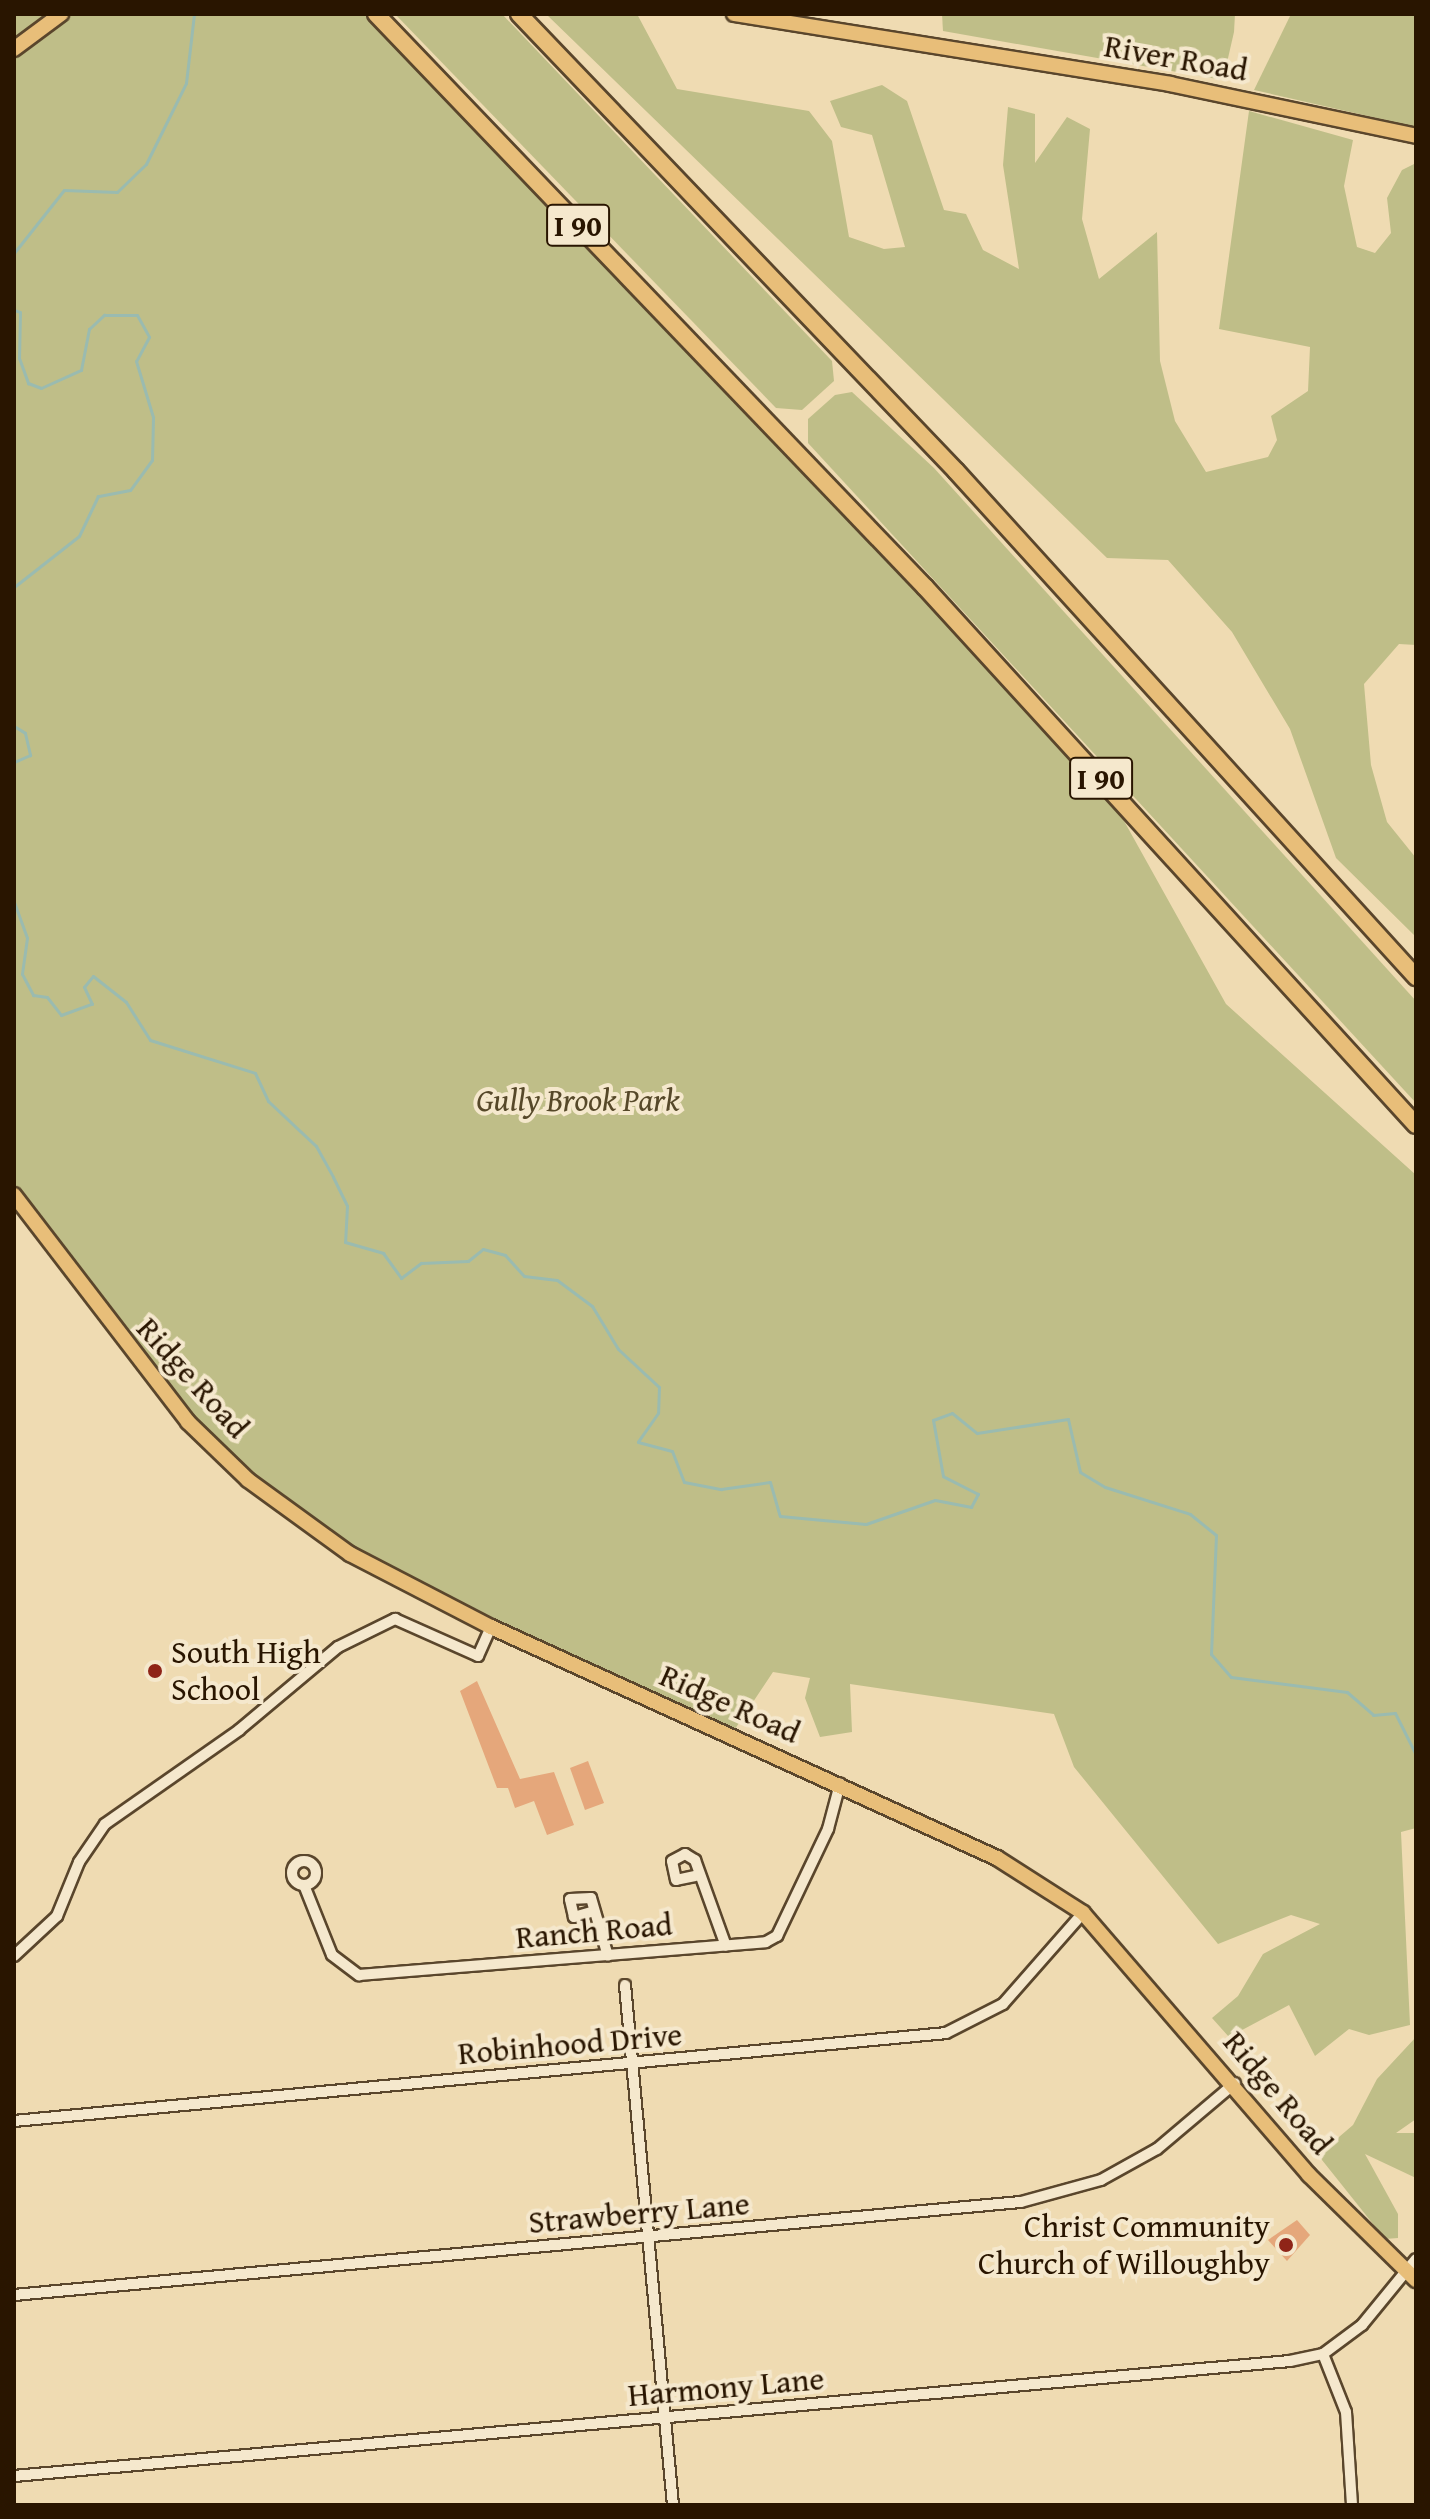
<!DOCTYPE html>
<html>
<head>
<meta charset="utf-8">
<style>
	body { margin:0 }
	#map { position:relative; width:1430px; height:2519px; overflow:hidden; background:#efdbb2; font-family:"Gentium Book Plus",serif }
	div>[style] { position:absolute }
	.green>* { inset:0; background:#bfbe88 }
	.stream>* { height:3px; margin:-1.5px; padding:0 1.5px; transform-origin:1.5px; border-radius:1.5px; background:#9abbb0 }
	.building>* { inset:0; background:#e5a77b }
	.roads { filter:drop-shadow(2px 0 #5a462c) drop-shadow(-2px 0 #5a462c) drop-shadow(0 2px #5a462c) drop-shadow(0 -2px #5a462c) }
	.minor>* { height:10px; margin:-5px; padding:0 5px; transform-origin:5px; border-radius:5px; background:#f5e8cd }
	.minor>.ring { margin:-5px; padding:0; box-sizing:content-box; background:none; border:10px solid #f5e8cd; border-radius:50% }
	.major>* { height:14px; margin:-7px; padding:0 7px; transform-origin:7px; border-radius:7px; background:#e8be79 }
	.highway>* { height:16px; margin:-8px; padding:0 8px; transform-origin:8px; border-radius:8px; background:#e8be79 }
	.dots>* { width:22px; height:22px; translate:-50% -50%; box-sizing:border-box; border:4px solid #f5e8cd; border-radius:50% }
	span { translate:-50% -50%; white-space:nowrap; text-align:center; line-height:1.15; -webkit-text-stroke:8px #f5e8cd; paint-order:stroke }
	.shield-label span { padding:2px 6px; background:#f5e8cd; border:2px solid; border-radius:6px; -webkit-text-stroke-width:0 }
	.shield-label { font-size:30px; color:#291500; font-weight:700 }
	.street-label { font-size:32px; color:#291500 }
	.park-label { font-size:32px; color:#564829; font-style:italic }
	.poi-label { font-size:32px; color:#291500 }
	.left { translate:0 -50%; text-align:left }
	.right { translate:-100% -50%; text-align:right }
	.frame { position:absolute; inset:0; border:16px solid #291500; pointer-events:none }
</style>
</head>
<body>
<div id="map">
	<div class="green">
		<i style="clip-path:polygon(14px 14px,376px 14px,1099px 776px,1226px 1004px,1416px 1175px,1416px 1828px,1401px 1832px,1410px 2025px,1369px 2035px,1349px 2029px,1315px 2056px,1289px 2005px,1229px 2037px,1212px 2018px,1238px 1996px,1263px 1954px,1320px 1924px,1291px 1915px,1218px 1944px,1074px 1767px,1054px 1714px,850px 1684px,852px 1732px,820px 1737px,805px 1698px,810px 1678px,773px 1672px,731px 1735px,350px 1554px,188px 1422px,14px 1195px)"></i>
		<i style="clip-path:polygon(395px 14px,502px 14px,832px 361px,834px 381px,802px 410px,776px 408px)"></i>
		<i style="clip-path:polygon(546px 14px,637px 14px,677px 89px,809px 111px,832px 141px,849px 237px,884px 249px,905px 247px,872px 135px,841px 127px,830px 101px,882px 85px,907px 101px,944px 210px,966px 214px,983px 250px,1019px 269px,1003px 165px,1008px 107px,1035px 114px,1035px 163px,1067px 117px,1090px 129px,1082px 219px,1099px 279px,1157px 232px,1160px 361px,1175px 421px,1206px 472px,1268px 457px,1277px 440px,1271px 416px,1308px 391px,1310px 347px,1219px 329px,1249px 111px,1353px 140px,1344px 186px,1357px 247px,1375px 253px,1391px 233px,1387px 198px,1402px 170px,1416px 163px,1416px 645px,1399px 644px,1364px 684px,1371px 765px,1387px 822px,1416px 858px,1416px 937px,1336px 858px,1290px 729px,1232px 632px,1168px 560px,1107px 558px)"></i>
		<i style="clip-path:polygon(942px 14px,1235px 14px,1234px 32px,1223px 80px,943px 31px)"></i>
		<i style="clip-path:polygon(1291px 14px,1416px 14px,1416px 127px,1254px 90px)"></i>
		<i style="clip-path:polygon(852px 392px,934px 468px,1416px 1001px,1416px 1103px,808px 443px,808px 419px,835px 395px)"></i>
		<i style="clip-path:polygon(1416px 2037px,1416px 2119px,1396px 2133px,1416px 2133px,1416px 2178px,1365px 2154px,1398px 2214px,1398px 2238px,1385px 2239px,1318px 2155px,1353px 2125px,1377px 2079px)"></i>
	</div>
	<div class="stream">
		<i style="left:14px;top:253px;width:80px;rotate:-51.6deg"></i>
		<i style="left:64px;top:190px;width:53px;rotate:2.2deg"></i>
		<i style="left:117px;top:192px;width:40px;rotate:-44deg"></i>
		<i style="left:146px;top:164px;width:90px;rotate:-63.7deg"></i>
		<i style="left:186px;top:83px;width:69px;rotate:-83.4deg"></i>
		<i style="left:14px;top:310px;width:6px;rotate:18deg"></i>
		<i style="left:20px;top:312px;width:46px;rotate:91.2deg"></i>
		<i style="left:19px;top:358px;width:27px;rotate:70deg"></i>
		<i style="left:28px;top:383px;width:14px;rotate:21deg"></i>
		<i style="left:41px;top:388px;width:44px;rotate:-24.2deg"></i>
		<i style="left:81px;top:370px;width:42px;rotate:-79deg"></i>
		<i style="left:89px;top:329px;width:21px;rotate:-43deg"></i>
		<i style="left:104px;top:315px;width:33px"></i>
		<i style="left:137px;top:315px;width:25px;rotate:61deg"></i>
		<i style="left:149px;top:337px;width:27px;rotate:118deg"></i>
		<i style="left:136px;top:361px;width:59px;rotate:73.1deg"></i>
		<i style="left:153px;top:417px;width:43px;rotate:91.3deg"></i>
		<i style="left:152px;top:460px;width:37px;rotate:126deg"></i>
		<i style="left:130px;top:490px;width:33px;rotate:169deg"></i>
		<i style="left:98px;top:496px;width:44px;rotate:115.4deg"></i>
		<i style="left:79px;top:536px;width:83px;rotate:141.9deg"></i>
		<i style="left:14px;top:726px;width:13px;rotate:32deg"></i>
		<i style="left:25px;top:733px;width:23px;rotate:77deg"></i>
		<i style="left:30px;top:755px;width:17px;rotate:156deg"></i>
		<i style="left:14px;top:902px;width:38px;rotate:70deg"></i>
		<i style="left:27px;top:938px;width:36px;rotate:98deg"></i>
		<i style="left:22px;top:974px;width:24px;rotate:62deg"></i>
		<i style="left:33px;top:995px;width:14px;rotate:8deg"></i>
		<i style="left:47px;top:997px;width:23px;rotate:52deg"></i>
		<i style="left:61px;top:1015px;width:33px;rotate:-20deg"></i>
		<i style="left:92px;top:1004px;width:19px;rotate:-115deg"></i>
		<i style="left:84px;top:987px;width:14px;rotate:-51deg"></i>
		<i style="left:93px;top:976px;width:42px;rotate:38.2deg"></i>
		<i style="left:126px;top:1002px;width:45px;rotate:57.7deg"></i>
		<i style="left:150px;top:1040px;width:110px;rotate:17.4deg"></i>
		<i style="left:255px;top:1073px;width:31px;rotate:65deg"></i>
		<i style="left:268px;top:1101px;width:66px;rotate:43.2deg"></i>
		<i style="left:316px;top:1146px;width:35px;rotate:61deg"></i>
		<i style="left:333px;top:1177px;width:32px;rotate:64deg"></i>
		<i style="left:347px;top:1206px;width:36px;rotate:93deg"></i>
		<i style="left:345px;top:1242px;width:40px;rotate:16deg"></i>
		<i style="left:383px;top:1253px;width:31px;rotate:54deg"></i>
		<i style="left:401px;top:1278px;width:25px;rotate:-37deg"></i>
		<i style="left:421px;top:1263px;width:47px;rotate:-2.4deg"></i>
		<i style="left:468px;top:1261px;width:19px;rotate:-39deg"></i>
		<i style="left:483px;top:1249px;width:23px;rotate:15deg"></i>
		<i style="left:505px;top:1255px;width:28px;rotate:48deg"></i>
		<i style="left:524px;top:1276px;width:33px;rotate:7deg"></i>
		<i style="left:557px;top:1280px;width:44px;rotate:36.6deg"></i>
		<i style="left:592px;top:1306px;width:50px;rotate:58.8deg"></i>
		<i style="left:618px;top:1349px;width:56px;rotate:42.8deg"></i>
		<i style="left:659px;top:1387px;width:26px;rotate:92deg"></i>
		<i style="left:658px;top:1413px;width:35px;rotate:125deg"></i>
		<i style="left:638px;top:1442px;width:35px;rotate:15deg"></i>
		<i style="left:672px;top:1451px;width:33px;rotate:69deg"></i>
		<i style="left:684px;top:1482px;width:38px;rotate:11deg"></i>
		<i style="left:721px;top:1489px;width:49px;rotate:-8.1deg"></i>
		<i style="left:770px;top:1482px;width:35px;rotate:74deg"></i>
		<i style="left:780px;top:1516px;width:86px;rotate:5.3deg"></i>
		<i style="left:866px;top:1524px;width:73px;rotate:-19.2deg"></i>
		<i style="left:935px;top:1500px;width:37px;rotate:11deg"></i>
		<i style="left:971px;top:1507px;width:15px;rotate:-62deg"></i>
		<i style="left:978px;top:1494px;width:39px;rotate:-153deg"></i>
		<i style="left:943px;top:1476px;width:57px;rotate:-100.1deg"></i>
		<i style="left:933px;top:1420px;width:20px;rotate:-20deg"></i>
		<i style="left:952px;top:1413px;width:32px;rotate:39deg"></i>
		<i style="left:977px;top:1433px;width:92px;rotate:-8.7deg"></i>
		<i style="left:1068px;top:1419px;width:54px;rotate:77.2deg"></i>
		<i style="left:1080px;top:1472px;width:29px;rotate:31deg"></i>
		<i style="left:1105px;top:1487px;width:89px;rotate:17.6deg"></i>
		<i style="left:1190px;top:1514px;width:33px;rotate:39deg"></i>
		<i style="left:1216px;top:1535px;width:119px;rotate:92.4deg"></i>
		<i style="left:1211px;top:1654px;width:30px;rotate:49deg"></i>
		<i style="left:1231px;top:1677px;width:117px;rotate:7.4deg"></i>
		<i style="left:1347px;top:1692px;width:35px;rotate:41deg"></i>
		<i style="left:1373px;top:1715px;width:22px;rotate:-5deg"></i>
		<i style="left:1395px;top:1713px;width:47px;rotate:63.4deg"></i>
	</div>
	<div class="building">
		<i style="clip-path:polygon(477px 1681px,520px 1779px,554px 1772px,574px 1825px,547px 1835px,534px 1801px,515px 1808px,508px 1788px,497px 1788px,460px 1691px)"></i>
		<i style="clip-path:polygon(588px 1761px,604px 1803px,585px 1810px,570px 1768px)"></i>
		<i style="clip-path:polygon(1297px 2220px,1310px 2235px,1287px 2261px,1268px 2240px)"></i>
	</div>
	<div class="roads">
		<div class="minor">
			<i class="ring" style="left:292px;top:1861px;width:14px;height:14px"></i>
			<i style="left:695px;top:1876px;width:19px;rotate:168deg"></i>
			<i style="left:676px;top:1880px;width:19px;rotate:-102deg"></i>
			<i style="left:672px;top:1861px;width:15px;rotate:-28deg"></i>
			<i style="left:685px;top:1854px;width:12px;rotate:31deg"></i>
			<i style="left:695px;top:1860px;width:91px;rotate:70.2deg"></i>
			<i style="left:304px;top:1885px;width:75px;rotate:68.2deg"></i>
			<i style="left:332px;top:1955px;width:34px;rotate:37deg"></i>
			<i style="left:359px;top:1975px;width:408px;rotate:-4.6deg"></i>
			<i style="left:766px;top:1942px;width:13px;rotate:-29deg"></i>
			<i style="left:777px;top:1936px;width:119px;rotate:-64.5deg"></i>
			<i style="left:828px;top:1829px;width:47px;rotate:-75.1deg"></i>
			<i style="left:591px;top:1912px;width:18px;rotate:164deg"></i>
			<i style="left:574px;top:1917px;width:18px;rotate:-103deg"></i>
			<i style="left:570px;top:1899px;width:21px;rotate:-3deg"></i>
			<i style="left:591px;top:1898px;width:60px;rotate:73.7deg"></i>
			<i style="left:14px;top:1956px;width:59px;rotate:-42.9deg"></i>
			<i style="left:57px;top:1916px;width:58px;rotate:-67.8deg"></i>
			<i style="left:79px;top:1862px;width:46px;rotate:-55.6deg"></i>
			<i style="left:105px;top:1824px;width:164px;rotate:-35deg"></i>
			<i style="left:239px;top:1730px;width:129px;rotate:-40deg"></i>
			<i style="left:338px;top:1647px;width:64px;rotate:-26.2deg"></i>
			<i style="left:395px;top:1619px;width:91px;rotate:24deg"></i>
			<i style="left:478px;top:1656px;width:32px;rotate:-66deg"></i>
			<i style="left:625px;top:1985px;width:522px;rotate:84.73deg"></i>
			<i style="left:14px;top:2121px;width:936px;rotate:-5.39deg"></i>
			<i style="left:946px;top:2033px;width:64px;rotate:-27deg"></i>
			<i style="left:1003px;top:2004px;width:121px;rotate:-48.7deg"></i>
			<i style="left:14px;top:2295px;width:1011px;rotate:-5.28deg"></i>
			<i style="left:1021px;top:2202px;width:83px;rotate:-15.4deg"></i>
			<i style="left:1101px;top:2180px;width:64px;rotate:-29deg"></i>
			<i style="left:1157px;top:2149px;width:102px;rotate:-40.2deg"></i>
			<i style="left:1323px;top:2354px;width:62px;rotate:68.4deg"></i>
			<i style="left:1346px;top:2412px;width:93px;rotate:86.3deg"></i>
			<i style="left:14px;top:2476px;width:1281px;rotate:-5.15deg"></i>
			<i style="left:1290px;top:2361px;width:34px;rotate:-12deg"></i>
			<i style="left:1323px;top:2354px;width:49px;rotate:-36.6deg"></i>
			<i style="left:1362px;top:2325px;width:85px;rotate:-50.7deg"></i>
		</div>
		<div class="major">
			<i style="left:734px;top:14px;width:442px;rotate:9.1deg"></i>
			<i style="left:1170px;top:84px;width:251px;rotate:11.9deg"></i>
			<i style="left:14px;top:49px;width:59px;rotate:-36.7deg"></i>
			<i style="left:14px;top:1195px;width:286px;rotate:52.5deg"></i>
			<i style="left:188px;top:1422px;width:83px;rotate:44deg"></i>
			<i style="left:248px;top:1480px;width:126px;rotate:36deg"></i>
			<i style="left:350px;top:1554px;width:159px;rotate:27.4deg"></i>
			<i style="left:491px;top:1627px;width:556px;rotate:24.54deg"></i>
			<i style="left:997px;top:1858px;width:102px;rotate:32.6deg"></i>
			<i style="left:1083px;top:1913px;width:346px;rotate:49.2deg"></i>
			<i style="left:1309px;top:2175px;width:150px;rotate:44.5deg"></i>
		</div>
		<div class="highway">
			<i style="left:376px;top:14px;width:794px;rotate:46.23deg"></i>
			<i style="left:925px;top:587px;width:728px;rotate:47.62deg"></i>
			<i style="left:519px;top:14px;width:632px;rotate:46.28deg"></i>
			<i style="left:956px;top:471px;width:684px;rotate:47.73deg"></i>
		</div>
	</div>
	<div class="dots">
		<i style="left:155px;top:1671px;background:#8f2418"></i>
		<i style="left:1286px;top:2245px;background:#8f2418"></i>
	</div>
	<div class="shield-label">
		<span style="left:578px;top:225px">I 90</span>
		<span style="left:1101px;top:778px">I 90</span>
	</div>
	<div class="street-label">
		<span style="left:1176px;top:58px;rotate:10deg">River Road</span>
		<span style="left:193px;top:1378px;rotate:48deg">Ridge Road</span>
		<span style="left:730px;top:1704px;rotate:24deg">Ridge Road</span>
		<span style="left:594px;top:1931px;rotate:-5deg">Ranch Road</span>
		<span style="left:570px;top:2044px;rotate:-5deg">Robinhood Drive</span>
		<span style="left:1278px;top:2093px;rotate:50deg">Ridge Road</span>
		<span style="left:639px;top:2213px;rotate:-5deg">Strawberry Lane</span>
		<span style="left:726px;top:2387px;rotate:-5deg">Harmony Lane</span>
	</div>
	<div class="park-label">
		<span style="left:578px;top:1100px">Gully Brook Park</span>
	</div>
	<div class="poi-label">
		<span class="left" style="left:171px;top:1671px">South High<br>School</span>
		<span class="right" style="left:1270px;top:2245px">Christ Community<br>Church of Willoughby</span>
	</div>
	<div class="frame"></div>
</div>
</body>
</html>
